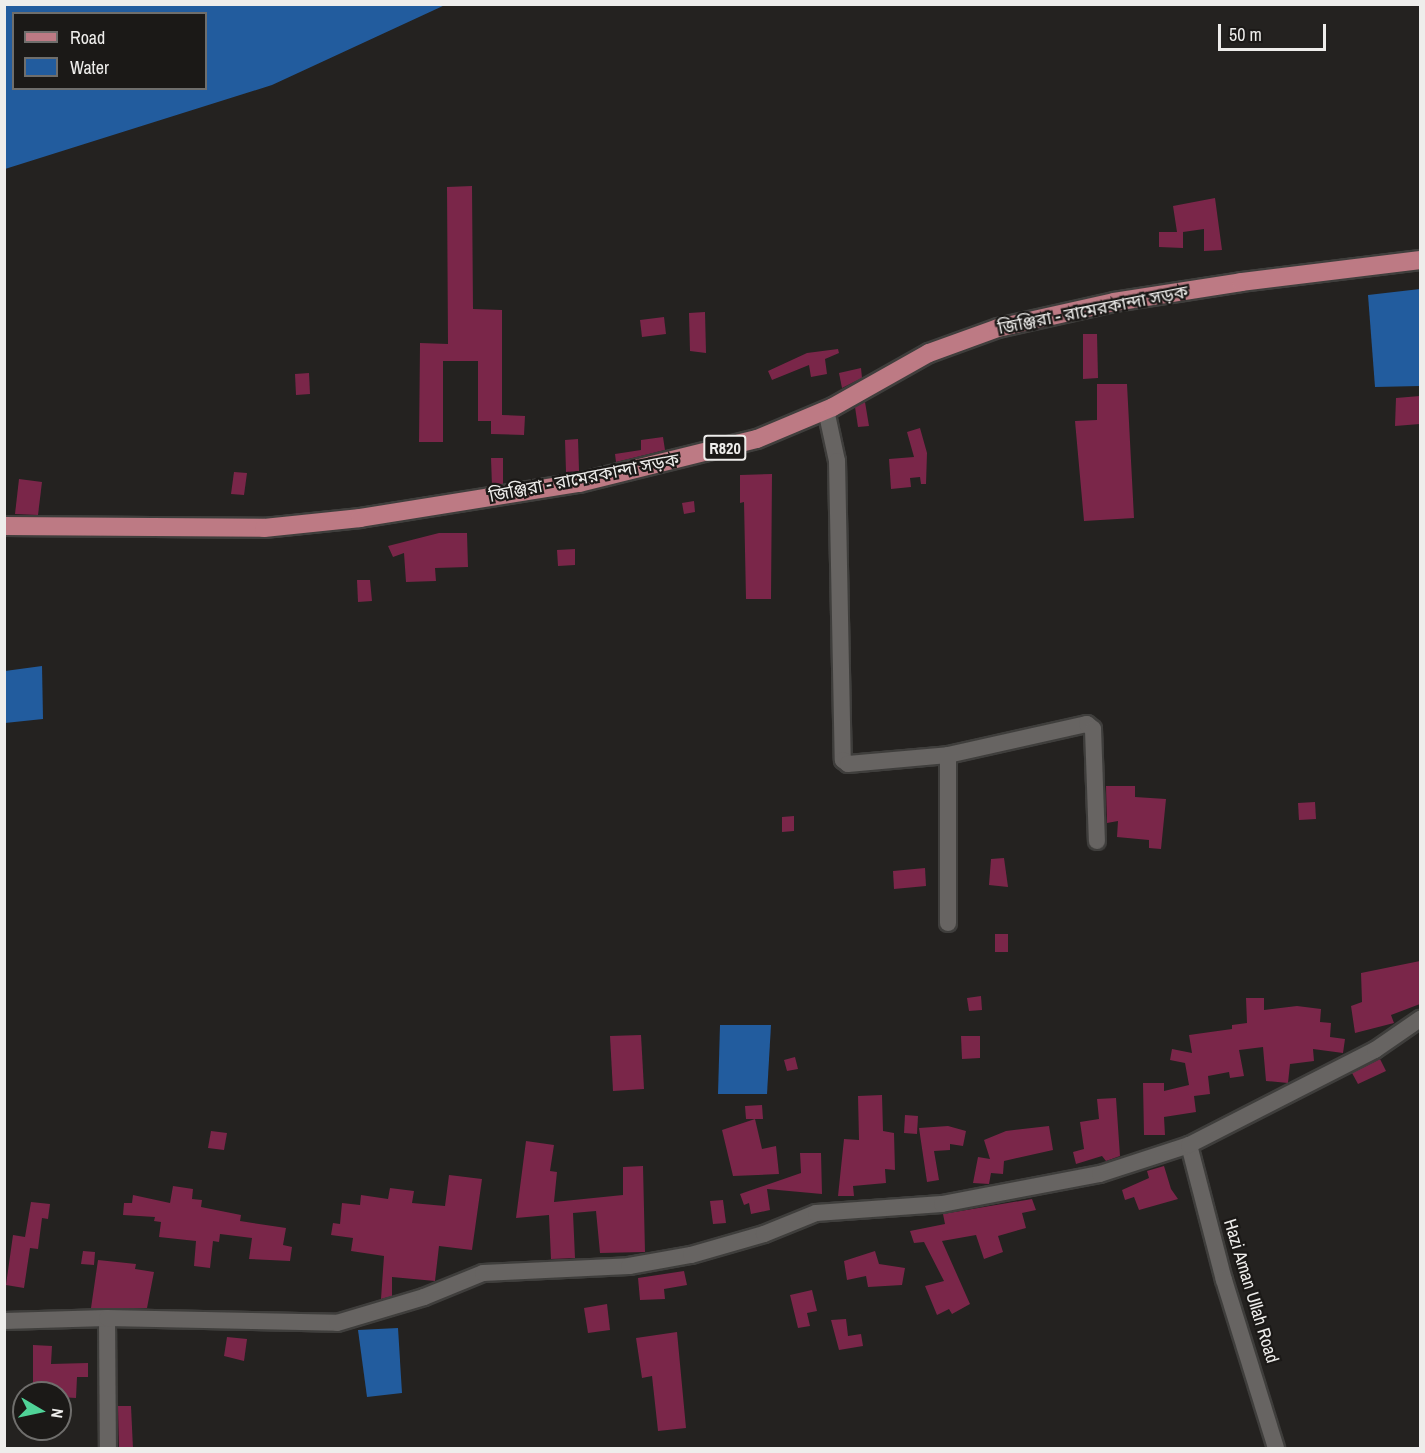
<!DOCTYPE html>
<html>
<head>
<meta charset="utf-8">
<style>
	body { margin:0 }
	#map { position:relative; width:1425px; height:1453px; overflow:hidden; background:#242220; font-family:"Archivo Narrow","Noto Sans Bengali",sans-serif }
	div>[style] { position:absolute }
	.water>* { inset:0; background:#225c9e }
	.building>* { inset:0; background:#7a2649 }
	.roads { filter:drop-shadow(2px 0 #3f3e3c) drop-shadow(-2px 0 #3f3e3c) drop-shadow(0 2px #3f3e3c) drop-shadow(0 -2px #3f3e3c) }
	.street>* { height:16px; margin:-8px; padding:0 8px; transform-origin:8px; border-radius:8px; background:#676462 }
	.primary>* { height:18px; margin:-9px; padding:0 9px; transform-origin:9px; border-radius:9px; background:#bd7a84 }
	span { translate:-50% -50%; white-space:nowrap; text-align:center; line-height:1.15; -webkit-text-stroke:4.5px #1b1917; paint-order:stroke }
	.shield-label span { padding:2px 4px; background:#1b1917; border:2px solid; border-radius:4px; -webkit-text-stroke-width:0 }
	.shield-label { font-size:16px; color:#eeedeb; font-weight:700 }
	.street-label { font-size:18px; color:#eeedeb }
	.frame { position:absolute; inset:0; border:6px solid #eeedeb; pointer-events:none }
	.legend { position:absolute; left:12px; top:12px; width:195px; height:78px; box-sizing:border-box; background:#1b1917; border:2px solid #6f6e6c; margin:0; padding:8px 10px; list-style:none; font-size:18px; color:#eeedeb }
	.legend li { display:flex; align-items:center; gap:12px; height:30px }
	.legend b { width:30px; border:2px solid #6f6e6c }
	.north { position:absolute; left:12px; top:1381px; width:60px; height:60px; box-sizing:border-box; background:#1b1917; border:2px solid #6f6e6c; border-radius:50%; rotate:99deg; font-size:16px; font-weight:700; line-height:24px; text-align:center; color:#eeedeb }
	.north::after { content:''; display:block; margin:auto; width:21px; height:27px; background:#50d398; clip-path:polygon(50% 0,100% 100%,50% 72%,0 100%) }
	.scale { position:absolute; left:1218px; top:24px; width:108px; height:27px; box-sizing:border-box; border:3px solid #eeedeb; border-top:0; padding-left:8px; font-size:18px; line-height:21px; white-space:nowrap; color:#eeedeb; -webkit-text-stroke:4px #1b1917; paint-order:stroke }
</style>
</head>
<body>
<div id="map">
	<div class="water">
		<i style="clip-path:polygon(evenodd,5px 4px,445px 4px,445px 5px,272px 85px,5px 169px,5px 4px,14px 14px,206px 14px,206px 88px,14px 88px,14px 14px)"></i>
		<i style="clip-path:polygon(1420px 289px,1420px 386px,1375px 387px,1368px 295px)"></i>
		<i style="clip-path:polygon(42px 666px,43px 719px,5px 723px,5px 671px)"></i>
		<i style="clip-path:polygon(720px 1025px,771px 1025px,767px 1094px,718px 1094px)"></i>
		<i style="clip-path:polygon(398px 1328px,402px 1393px,367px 1397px,358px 1330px)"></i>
	</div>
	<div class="building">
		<i style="clip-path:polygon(472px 186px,473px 309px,502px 310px,502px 415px,525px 416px,524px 435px,491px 434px,491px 421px,478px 421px,478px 361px,443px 361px,443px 442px,419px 442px,420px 343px,448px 344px,447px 187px)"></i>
		<i style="clip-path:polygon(1215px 198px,1222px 250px,1204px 251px,1204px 229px,1183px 232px,1183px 248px,1159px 247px,1159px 232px,1177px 232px,1173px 206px)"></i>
		<i style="clip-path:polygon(705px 312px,706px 353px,690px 351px,689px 313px)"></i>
		<i style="clip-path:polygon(664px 317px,666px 334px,642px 337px,640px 320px)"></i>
		<i style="clip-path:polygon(1083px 334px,1097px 334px,1098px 378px,1083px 379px)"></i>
		<i style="clip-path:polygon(838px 349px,839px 353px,825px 359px,827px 374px,811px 377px,809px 365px,772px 380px,768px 371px,807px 353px)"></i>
		<i style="clip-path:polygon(861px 368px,862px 378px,842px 388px,839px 373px)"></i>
		<i style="clip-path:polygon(309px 373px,310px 394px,296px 395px,295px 374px)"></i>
		<i style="clip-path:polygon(1097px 384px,1127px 384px,1134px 518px,1084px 521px,1075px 421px,1097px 420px)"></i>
		<i style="clip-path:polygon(1420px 396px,1420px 424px,1395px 426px,1396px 398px)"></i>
		<i style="clip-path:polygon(865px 402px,869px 426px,858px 427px,855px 407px)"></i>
		<i style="clip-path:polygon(920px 428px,927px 453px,926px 484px,921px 484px,920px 477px,910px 478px,911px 487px,891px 489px,889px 459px,914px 457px,907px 432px)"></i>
		<i style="clip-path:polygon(663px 437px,665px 450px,616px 462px,615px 454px,641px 450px,641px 440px)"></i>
		<i style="clip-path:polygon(578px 439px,579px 471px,566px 472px,565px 440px)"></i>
		<i style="clip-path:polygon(491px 458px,503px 458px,503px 484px,492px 486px)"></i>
		<i style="clip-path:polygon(234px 472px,247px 473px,244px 495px,231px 494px)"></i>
		<i style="clip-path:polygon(772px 474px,771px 599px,746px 599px,744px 502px,740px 503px,740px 475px)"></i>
		<i style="clip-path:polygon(19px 479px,42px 482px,38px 515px,15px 514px)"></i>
		<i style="clip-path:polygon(694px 501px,695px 512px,684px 514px,682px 503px)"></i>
		<i style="clip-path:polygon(467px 533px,468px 567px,435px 568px,436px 581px,406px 582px,404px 553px,393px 557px,388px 546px,439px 533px)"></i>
		<i style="clip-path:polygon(575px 549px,575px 565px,558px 566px,557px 550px)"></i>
		<i style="clip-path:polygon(357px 580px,370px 580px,372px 601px,358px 602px)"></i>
		<i style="clip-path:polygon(1106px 786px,1135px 786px,1135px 797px,1166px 799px,1161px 849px,1149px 848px,1149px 840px,1117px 837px,1118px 821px,1107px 823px)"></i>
		<i style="clip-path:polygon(1315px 802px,1316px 819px,1299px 820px,1298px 803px)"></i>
		<i style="clip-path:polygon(794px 816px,794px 831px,782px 832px,782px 817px)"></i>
		<i style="clip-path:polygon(1004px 858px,1008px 887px,989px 885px,991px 859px)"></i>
		<i style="clip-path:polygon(925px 868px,926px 886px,894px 889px,893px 871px)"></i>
		<i style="clip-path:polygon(995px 934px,1008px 934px,1008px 952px,995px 952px)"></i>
		<i style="clip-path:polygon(1420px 961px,1420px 1004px,1391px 1015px,1394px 1023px,1355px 1033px,1351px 1006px,1362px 1002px,1361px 973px)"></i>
		<i style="clip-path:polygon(981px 996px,982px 1010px,969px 1011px,967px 998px)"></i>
		<i style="clip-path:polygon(1246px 998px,1264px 998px,1264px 1010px,1297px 1006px,1321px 1009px,1320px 1022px,1331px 1023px,1330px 1037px,1345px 1039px,1343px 1053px,1313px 1049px,1314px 1061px,1290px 1064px,1288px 1083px,1266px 1081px,1263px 1047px,1239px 1050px,1244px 1076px,1230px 1078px,1229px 1072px,1208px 1076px,1210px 1094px,1194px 1096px,1196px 1112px,1164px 1117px,1165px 1135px,1144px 1135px,1143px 1083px,1164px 1083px,1164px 1091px,1189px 1085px,1185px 1063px,1170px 1060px,1172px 1049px,1192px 1053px,1189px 1035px,1232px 1029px,1232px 1025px,1247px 1023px)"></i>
		<i style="clip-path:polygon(641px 1035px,644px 1089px,613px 1091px,610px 1036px)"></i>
		<i style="clip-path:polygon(961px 1036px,980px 1036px,980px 1058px,962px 1059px)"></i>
		<i style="clip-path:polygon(795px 1057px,798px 1069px,787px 1071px,784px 1060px)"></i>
		<i style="clip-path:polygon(1380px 1059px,1386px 1071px,1358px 1084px,1352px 1073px)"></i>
		<i style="clip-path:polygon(882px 1095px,883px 1131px,894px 1133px,895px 1170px,885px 1169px,886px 1183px,853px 1186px,854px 1196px,838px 1196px,844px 1139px,859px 1140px,858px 1096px)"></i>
		<i style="clip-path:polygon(1116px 1098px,1120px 1156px,1106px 1161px,1102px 1156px,1076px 1164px,1073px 1152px,1084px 1149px,1080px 1122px,1099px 1119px,1097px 1099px)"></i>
		<i style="clip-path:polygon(762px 1105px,763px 1119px,746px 1119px,745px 1106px)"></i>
		<i style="clip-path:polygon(905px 1115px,918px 1116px,917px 1134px,904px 1133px)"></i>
		<i style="clip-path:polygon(755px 1119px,762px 1149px,776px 1146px,779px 1174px,733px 1176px,722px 1130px)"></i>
		<i style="clip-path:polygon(948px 1126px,966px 1131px,963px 1146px,950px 1144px,950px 1150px,934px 1151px,939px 1180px,927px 1182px,919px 1128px)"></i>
		<i style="clip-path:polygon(1049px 1126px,1053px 1150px,1004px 1161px,1003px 1174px,991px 1173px,989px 1184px,973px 1183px,978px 1157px,990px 1159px,984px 1140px,1006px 1131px)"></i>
		<i style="clip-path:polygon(211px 1131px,227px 1133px,224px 1150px,208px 1148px)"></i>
		<i style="clip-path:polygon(526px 1141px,554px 1145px,550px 1171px,557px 1172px,554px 1202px,623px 1195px,623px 1167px,643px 1166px,645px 1252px,600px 1253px,596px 1211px,573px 1213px,575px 1258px,551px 1259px,549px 1215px,516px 1218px)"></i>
		<i style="clip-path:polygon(800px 1153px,821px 1153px,822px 1194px,767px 1189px,770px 1210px,751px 1214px,749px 1203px,744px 1205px,740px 1194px,801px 1173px)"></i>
		<i style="clip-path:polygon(1164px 1166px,1171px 1189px,1178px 1199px,1139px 1210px,1134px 1197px,1125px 1200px,1122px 1190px,1149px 1178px,1147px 1171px)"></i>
		<i style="clip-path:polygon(449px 1175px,482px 1179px,472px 1250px,439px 1246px,435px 1281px,392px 1277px,392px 1296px,381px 1299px,384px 1256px,351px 1251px,353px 1238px,331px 1235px,333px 1223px,340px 1224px,342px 1203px,360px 1205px,361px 1195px,388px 1199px,390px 1188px,414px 1191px,412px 1203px,445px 1206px)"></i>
		<i style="clip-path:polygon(173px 1186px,193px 1189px,192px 1199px,202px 1200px,201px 1207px,241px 1215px,240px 1221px,286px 1228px,283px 1245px,292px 1247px,290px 1261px,249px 1259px,252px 1238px,220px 1234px,219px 1242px,213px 1241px,210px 1268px,194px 1266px,196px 1241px,159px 1237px,161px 1222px,154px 1221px,155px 1217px,123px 1215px,124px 1203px,132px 1203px,133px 1195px,170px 1203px)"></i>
		<i style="clip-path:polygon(1032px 1199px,1036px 1210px,1022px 1213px,1026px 1228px,998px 1236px,1003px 1252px,984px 1259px,976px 1235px,942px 1241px,970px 1304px,952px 1314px,949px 1309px,937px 1315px,925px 1286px,944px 1281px,924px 1242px,914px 1243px,910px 1231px,945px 1224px,943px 1214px)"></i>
		<i style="clip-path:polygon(723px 1200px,726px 1223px,713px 1224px,710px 1201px)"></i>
		<i style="clip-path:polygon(31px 1202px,50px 1204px,48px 1219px,42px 1218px,38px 1249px,30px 1248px,24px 1288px,6px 1285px,13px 1235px,25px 1237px)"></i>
		<i style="clip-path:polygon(83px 1251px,95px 1252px,94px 1265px,81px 1264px)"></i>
		<i style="clip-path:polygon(875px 1251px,879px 1264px,905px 1268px,902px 1285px,868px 1287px,866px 1276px,847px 1280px,844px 1261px)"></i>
		<i style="clip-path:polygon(98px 1260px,136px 1264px,135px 1269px,154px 1272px,147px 1308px,91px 1308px)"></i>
		<i style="clip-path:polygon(684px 1271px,687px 1285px,664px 1289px,665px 1299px,640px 1300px,638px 1278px)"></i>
		<i style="clip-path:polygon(812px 1290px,817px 1311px,807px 1313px,810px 1326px,798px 1328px,790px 1295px)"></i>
		<i style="clip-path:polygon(607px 1304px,610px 1330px,588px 1333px,584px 1308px)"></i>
		<i style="clip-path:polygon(846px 1319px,848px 1336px,861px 1334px,863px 1346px,839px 1350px,831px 1320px)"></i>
		<i style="clip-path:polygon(677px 1332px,686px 1428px,658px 1431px,652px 1376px,642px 1378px,636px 1338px)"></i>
		<i style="clip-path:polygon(227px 1337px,247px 1339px,244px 1361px,224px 1356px)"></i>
		<i style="clip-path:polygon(33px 1345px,52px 1346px,51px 1364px,88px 1363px,88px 1377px,77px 1377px,76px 1398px,60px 1397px,55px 1385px,33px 1385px)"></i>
		<i style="clip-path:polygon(118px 1406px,131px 1406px,133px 1449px,119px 1449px)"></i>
	</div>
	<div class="roads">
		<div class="street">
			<i style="left:826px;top:410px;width:52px;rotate:77.8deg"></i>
			<i style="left:837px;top:461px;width:299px;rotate:88.9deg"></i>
			<i style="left:843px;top:760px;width:6px;rotate:39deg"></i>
			<i style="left:848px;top:764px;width:100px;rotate:-5.1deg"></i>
			<i style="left:948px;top:755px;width:142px;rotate:-12.6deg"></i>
			<i style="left:1087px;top:724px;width:8px;rotate:40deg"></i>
			<i style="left:1093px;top:729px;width:112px;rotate:88deg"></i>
			<i style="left:948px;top:755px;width:168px;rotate:90deg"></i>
			<i style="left:1189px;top:1145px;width:139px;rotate:75.5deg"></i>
			<i style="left:1224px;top:1280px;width:176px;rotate:72.8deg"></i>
			<i style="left:107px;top:1318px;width:130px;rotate:89.6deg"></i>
			<i style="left:4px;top:1321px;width:103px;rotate:-1.7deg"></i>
			<i style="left:107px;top:1318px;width:230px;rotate:1.2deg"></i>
			<i style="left:337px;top:1323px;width:91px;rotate:-16.6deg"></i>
			<i style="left:424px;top:1297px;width:64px;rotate:-22.1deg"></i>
			<i style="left:483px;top:1273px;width:146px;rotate:-2.7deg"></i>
			<i style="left:629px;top:1266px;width:63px;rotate:-10.1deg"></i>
			<i style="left:691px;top:1255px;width:76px;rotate:-16deg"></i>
			<i style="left:764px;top:1234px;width:56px;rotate:-22deg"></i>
			<i style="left:816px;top:1213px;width:126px;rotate:-4.1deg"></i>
			<i style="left:942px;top:1204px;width:161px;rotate:-10.8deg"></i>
			<i style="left:1100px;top:1174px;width:94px;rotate:-18deg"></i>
			<i style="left:1189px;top:1145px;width:209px;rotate:-27.1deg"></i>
			<i style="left:1375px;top:1050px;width:55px;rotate:-34.6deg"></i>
		</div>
		<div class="primary">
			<i style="left:4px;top:526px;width:260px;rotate:0.4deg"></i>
			<i style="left:264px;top:528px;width:97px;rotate:-5.9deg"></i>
			<i style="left:360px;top:518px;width:222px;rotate:-9.1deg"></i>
			<i style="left:579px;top:483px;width:183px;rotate:-13.9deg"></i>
			<i style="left:757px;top:439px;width:82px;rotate:-22.8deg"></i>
			<i style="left:833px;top:407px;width:110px;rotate:-29.4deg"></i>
			<i style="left:929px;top:353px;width:73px;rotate:-19.9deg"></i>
			<i style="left:998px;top:328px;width:119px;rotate:-12.6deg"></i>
			<i style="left:1114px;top:302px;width:129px;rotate:-8.9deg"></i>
			<i style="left:1241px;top:282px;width:180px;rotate:-7deg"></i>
		</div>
	</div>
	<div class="shield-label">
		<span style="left:725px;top:448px">R820</span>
	</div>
	<div class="street-label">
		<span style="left:1093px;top:310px;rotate:-11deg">জিঞ্জিরা - রামেরকান্দা সড়ক</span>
		<span style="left:584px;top:478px;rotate:-11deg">জিঞ্জিরা - রামেরকান্দা সড়ক</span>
		<span style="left:1251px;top:1291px;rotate:73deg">Hazi Aman Ullah Road</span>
	</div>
	<div class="frame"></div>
	<ul class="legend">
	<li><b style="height:8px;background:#bd7a84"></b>Road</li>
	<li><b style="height:16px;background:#225c9e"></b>Water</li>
	</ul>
	<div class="north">N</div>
	<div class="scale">50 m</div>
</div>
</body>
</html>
